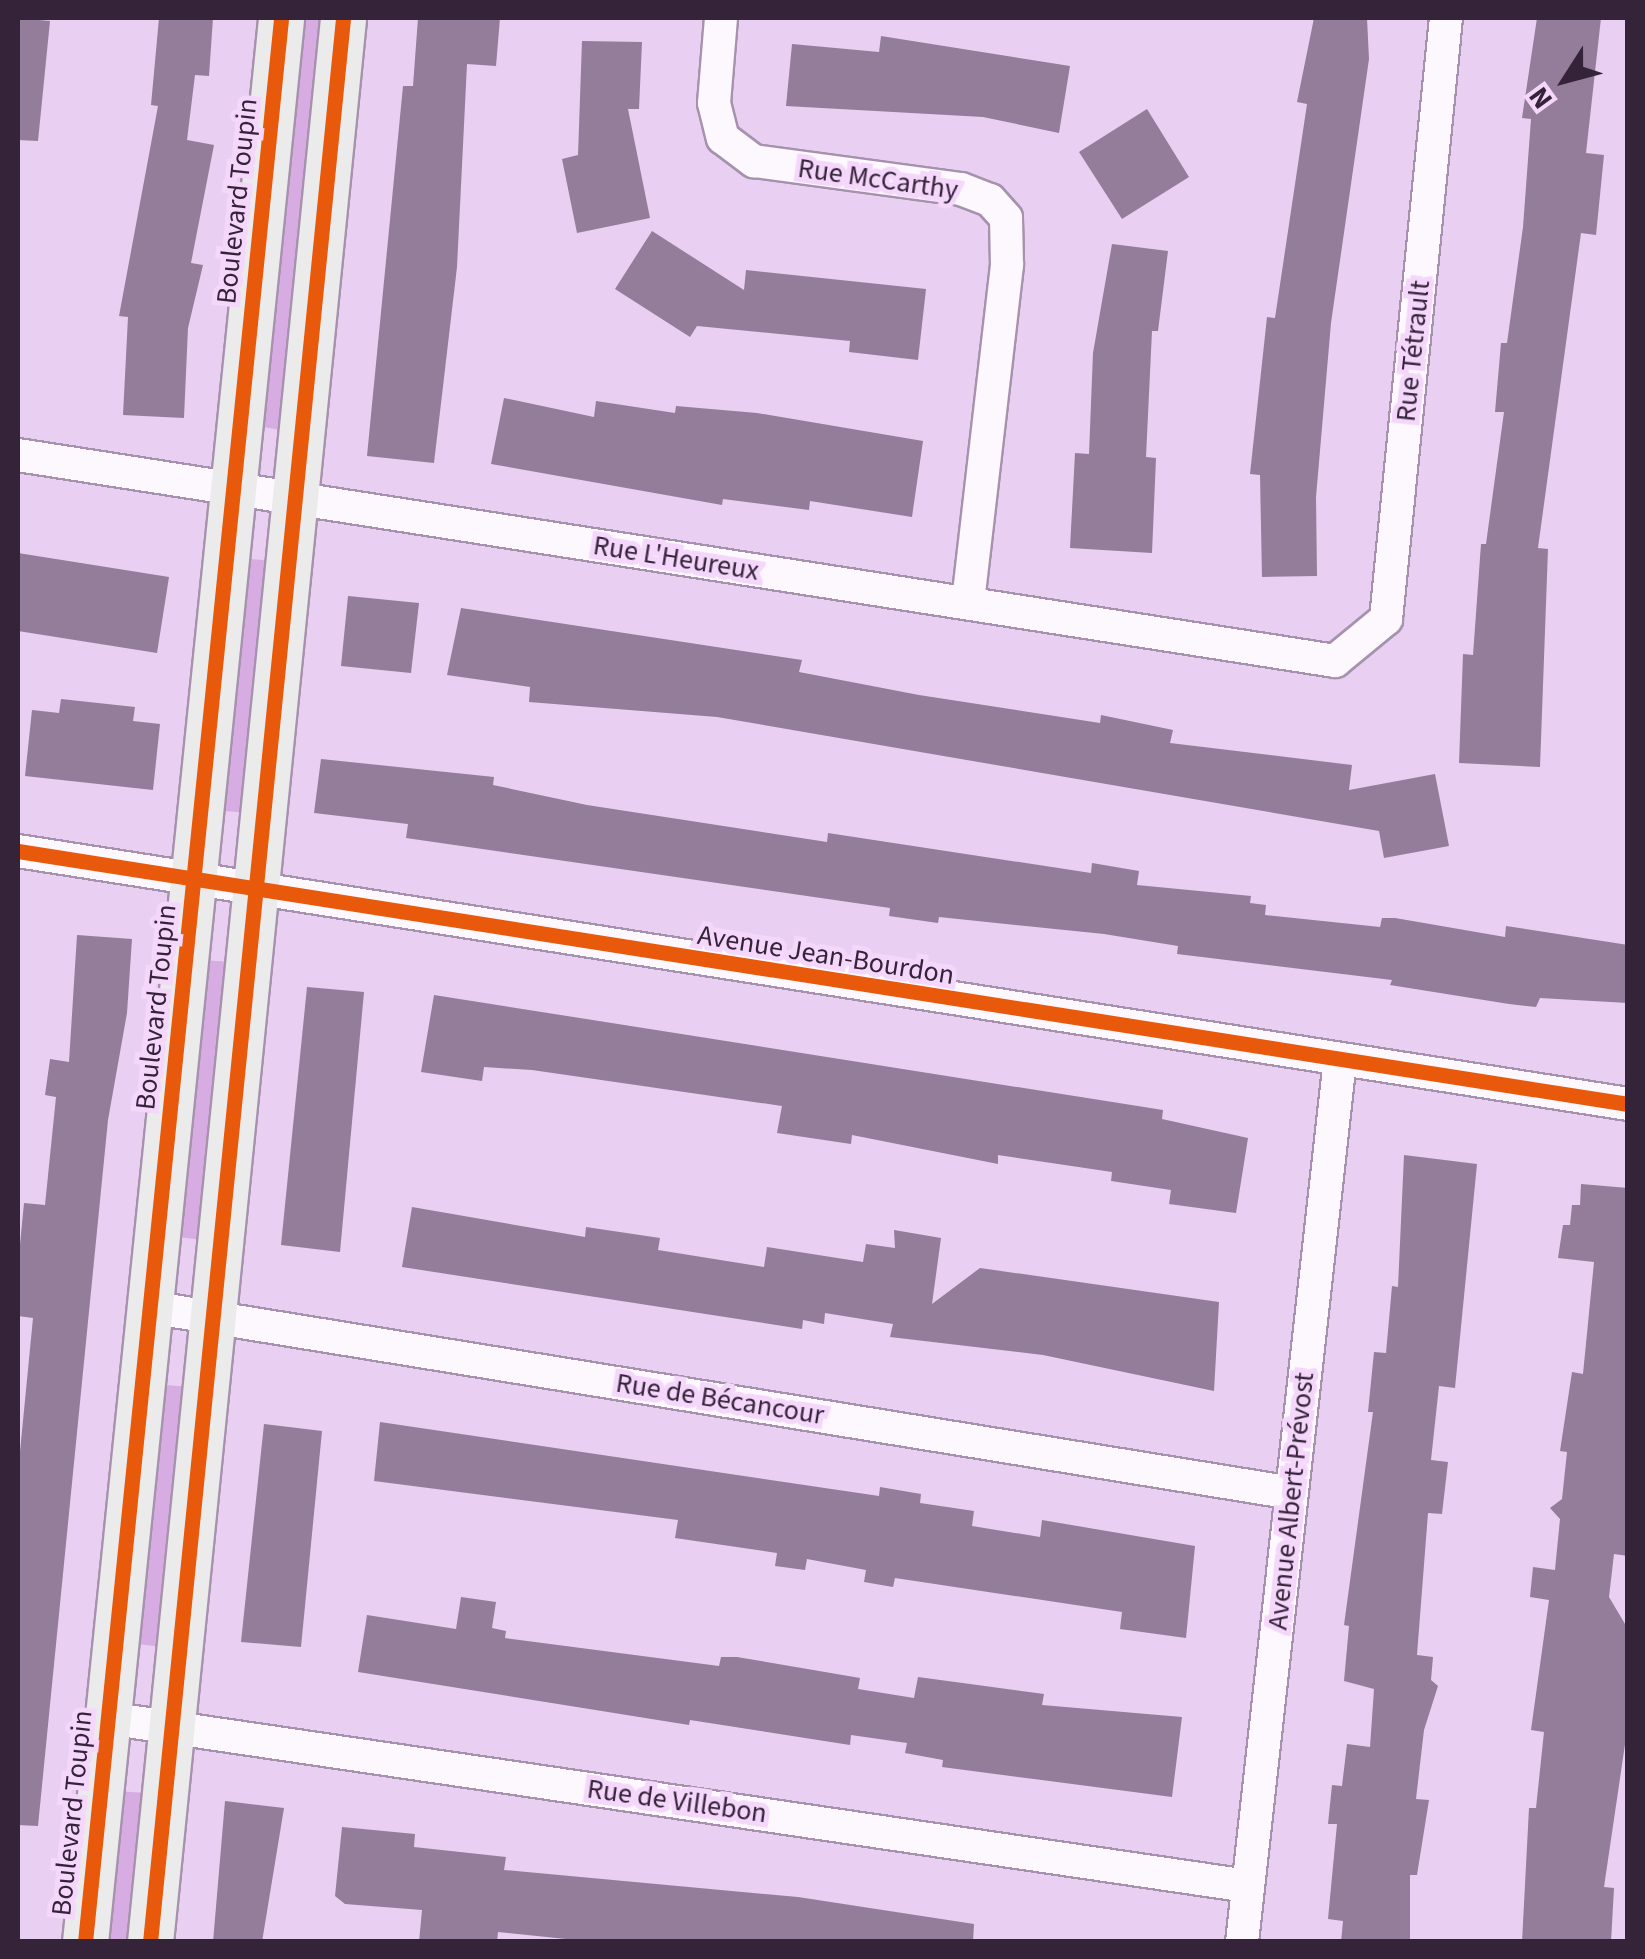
<!DOCTYPE html>
<html>
<head>
<meta charset="utf-8">
<style>
	body { margin:0 }
	#map { position:relative; width:1645px; height:1959px; overflow:hidden; background:#e9cff1; font-family:"Source Sans 3",sans-serif }
	div>[style] { position:absolute }
	.green>* { inset:0; background:#d7ace3 }
	.building>* { inset:0; background:#937d9a }
	.roads { filter:drop-shadow(2px 0 #a692ac) drop-shadow(-2px 0 #a692ac) drop-shadow(0 2px #a692ac) drop-shadow(0 -2px #a692ac) }
	.street>* { height:32px; margin:-16px; padding:0 16px; transform-origin:16px; border-radius:16px; background:#fcf8fd }
	.secondary>* { height:45px; margin:-22.5px; padding:0 22.5px; transform-origin:22.5px; border-radius:22.5px; background:#ecebec }
	.cycleway>* { height:15px; margin:-7.5px; padding:0 7.5px; transform-origin:7.5px; border-radius:7.5px; background:#e8590c }
	span { translate:-50% -50%; white-space:nowrap; text-align:center; line-height:1.15; -webkit-text-stroke:10px #f4d7fb; paint-order:stroke }
	.street-label { font-size:28px; color:#35233a }
	.frame { position:absolute; inset:0; border:20px solid #35233a; pointer-events:none }
	.north { position:absolute; left:1515px; top:30px; width:100px; height:100px; -webkit-text-stroke:8px #f4d7fb; paint-order:stroke; rotate:234deg; font-size:28px; font-weight:700; line-height:40px; text-align:center; color:#35233a }
	.north::after { content:''; display:block; margin:auto; width:35px; height:45px; background:#35233a; clip-path:polygon(50% 0,100% 100%,50% 72%,0 100%) }
</style>
</head>
<body>
<div id="map">
	<div class="green">
		<i style="clip-path:polygon(295px 18px,328px 18px,286px 431px,253px 425px)"></i>
		<i style="clip-path:polygon(240px 558px,272px 561px,248px 813px,214px 810px)"></i>
		<i style="clip-path:polygon(200px 960px,233px 962px,203px 1240px,170px 1236px)"></i>
		<i style="clip-path:polygon(155px 1384px,188px 1387px,163px 1647px,129px 1643px)"></i>
		<i style="clip-path:polygon(115px 1791px,147px 1793px,132px 1941px,99px 1942px)"></i>
	</div>
	<div class="building">
		<i style="clip-path:polygon(18px 18px,50px 21px,38px 141px,18px 140px)"></i>
		<i style="clip-path:polygon(159px 18px,213px 18px,209px 76px,195px 75px,187px 140px,214px 145px,191px 263px,203px 265px,188px 328px,184px 418px,123px 415px,128px 317px,119px 316px,158px 106px,151px 105px)"></i>
		<i style="clip-path:polygon(418px 18px,500px 18px,496px 66px,467px 64px,457px 267px,434px 463px,367px 456px,403px 86px,413px 86px)"></i>
		<i style="clip-path:polygon(1314px 18px,1367px 18px,1369px 59px,1331px 323px,1316px 497px,1317px 576px,1262px 577px,1260px 475px,1250px 474px,1267px 317px,1275px 318px,1307px 104px,1297px 102px)"></i>
		<i style="clip-path:polygon(1537px 18px,1601px 18px,1586px 153px,1604px 155px,1596px 235px,1581px 233px,1538px 548px,1548px 549px,1540px 767px,1459px 763px,1463px 654px,1473px 655px,1481px 544px,1486px 544px,1504px 412px,1495px 412px,1501px 343px,1507px 343px,1523px 227px,1531px 119px,1522px 118px)"></i>
		<i style="clip-path:polygon(881px 36px,1070px 66px,1059px 133px,983px 117px,786px 106px,792px 44px,879px 52px)"></i>
		<i style="clip-path:polygon(582px 41px,642px 42px,639px 109px,628px 109px,650px 218px,577px 233px,562px 159px,578px 155px)"></i>
		<i style="clip-path:polygon(1147px 109px,1189px 177px,1122px 219px,1079px 152px)"></i>
		<i style="clip-path:polygon(652px 231px,744px 290px,746px 270px,926px 289px,918px 360px,849px 352px,850px 341px,697px 326px,690px 337px,615px 289px)"></i>
		<i style="clip-path:polygon(1112px 244px,1168px 251px,1158px 331px,1152px 331px,1146px 457px,1156px 458px,1152px 553px,1070px 548px,1075px 453px,1089px 454px,1093px 353px)"></i>
		<i style="clip-path:polygon(504px 398px,594px 417px,596px 401px,675px 413px,676px 406px,757px 413px,923px 441px,912px 517px,810px 501px,809px 510px,723px 499px,722px 505px,491px 464px)"></i>
		<i style="clip-path:polygon(18px 553px,169px 577px,157px 653px,18px 631px)"></i>
		<i style="clip-path:polygon(348px 596px,419px 603px,411px 673px,341px 666px)"></i>
		<i style="clip-path:polygon(461px 608px,802px 660px,799px 672px,919px 695px,1100px 723px,1101px 715px,1173px 730px,1170px 743px,1352px 765px,1349px 790px,1435px 774px,1449px 846px,1384px 858px,1379px 831px,717px 717px,529px 702px,530px 687px,447px 675px)"></i>
		<i style="clip-path:polygon(61px 699px,135px 707px,133px 721px,160px 724px,153px 790px,25px 776px,32px 710px,59px 713px)"></i>
		<i style="clip-path:polygon(321px 759px,494px 777px,493px 785px,587px 805px,827px 842px,828px 833px,1091px 873px,1092px 863px,1139px 871px,1137px 885px,1251px 896px,1250px 903px,1266px 905px,1265px 915px,1380px 927px,1382px 918px,1395px 918px,1505px 937px,1506px 926px,1628px 945px,1628px 1003px,1540px 998px,1536px 1007px,1509px 1004px,1390px 985px,1392px 980px,1177px 954px,1178px 946px,1104px 934px,939px 917px,938px 923px,889px 916px,890px 908px,406px 838px,408px 824px,314px 813px)"></i>
		<i style="clip-path:polygon(77px 935px,132px 939px,127px 1013px,108px 1120px,38px 1826px,18px 1825px,18px 1472px,33px 1318px,18px 1316px,18px 1265px,24px 1203px,45px 1205px,56px 1097px,45px 1095px,50px 1059px,69px 1062px)"></i>
		<i style="clip-path:polygon(307px 987px,364px 992px,340px 1252px,281px 1245px)"></i>
		<i style="clip-path:polygon(434px 995px,1163px 1110px,1162px 1119px,1248px 1138px,1236px 1213px,1169px 1204px,1171px 1190px,1111px 1181px,1112px 1172px,998px 1155px,998px 1164px,852px 1135px,851px 1144px,777px 1133px,782px 1106px,532px 1070px,484px 1067px,482px 1081px,421px 1072px)"></i>
		<i style="clip-path:polygon(1404px 1155px,1477px 1164px,1455px 1388px,1439px 1386px,1431px 1460px,1448px 1462px,1442px 1514px,1428px 1513px,1417px 1655px,1433px 1657px,1431px 1680px,1438px 1686px,1424px 1730px,1416px 1799px,1429px 1800px,1417px 1875px,1410px 1875px,1410px 1942px,1341px 1942px,1343px 1921px,1328px 1919px,1337px 1824px,1328px 1824px,1332px 1785px,1342px 1786px,1347px 1744px,1370px 1747px,1374px 1689px,1344px 1681px,1349px 1626px,1344px 1625px,1373px 1412px,1368px 1412px,1374px 1352px,1386px 1353px,1392px 1286px,1398px 1287px)"></i>
		<i style="clip-path:polygon(1581px 1184px,1628px 1188px,1628px 1556px,1614px 1554px,1609px 1597px,1628px 1629px,1628px 1724px,1604px 1887px,1614px 1888px,1611px 1942px,1522px 1942px,1529px 1808px,1536px 1808px,1544px 1732px,1531px 1730px,1549px 1600px,1530px 1597px,1533px 1567px,1555px 1570px,1560px 1519px,1550px 1508px,1562px 1499px,1567px 1452px,1560px 1451px,1572px 1372px,1583px 1374px,1594px 1262px,1558px 1258px,1563px 1225px,1570px 1225px,1572px 1205px,1580px 1205px)"></i>
		<i style="clip-path:polygon(412px 1207px,585px 1237px,586px 1227px,660px 1238px,658px 1250px,764px 1267px,767px 1247px,863px 1262px,866px 1244px,895px 1248px,894px 1230px,941px 1238px,932px 1304px,980px 1268px,1219px 1302px,1214px 1391px,1043px 1355px,890px 1337px,893px 1324px,825px 1313px,824px 1324px,803px 1320px,802px 1329px,402px 1267px)"></i>
		<i style="clip-path:polygon(380px 1422px,879px 1496px,880px 1487px,921px 1494px,920px 1503px,974px 1511px,972px 1526px,1040px 1537px,1042px 1520px,1195px 1546px,1186px 1638px,1120px 1629px,1122px 1612px,895px 1578px,893px 1587px,864px 1582px,866px 1570px,807px 1559px,805px 1570px,775px 1566px,777px 1553px,675px 1538px,678px 1520px,374px 1481px)"></i>
		<i style="clip-path:polygon(264px 1424px,322px 1431px,301px 1647px,241px 1642px)"></i>
		<i style="clip-path:polygon(461px 1597px,496px 1602px,492px 1628px,506px 1631px,505px 1638px,719px 1666px,721px 1657px,737px 1657px,860px 1678px,858px 1689px,914px 1698px,918px 1677px,1044px 1694px,1042px 1705px,1182px 1717px,1172px 1797px,942px 1767px,943px 1760px,905px 1753px,907px 1743px,851px 1735px,850px 1745px,690px 1720px,689px 1725px,358px 1672px,367px 1615px,456px 1629px)"></i>
		<i style="clip-path:polygon(225px 1801px,284px 1808px,262px 1942px,213px 1942px)"></i>
		<i style="clip-path:polygon(342px 1827px,415px 1834px,414px 1847px,506px 1857px,504px 1870px,798px 1897px,974px 1924px,973px 1942px,595px 1942px,498px 1932px,497px 1942px,419px 1942px,422px 1910px,345px 1904px,335px 1896px)"></i>
	</div>
	<div class="roads">
		<div class="street">
			<i style="left:721px;top:18px;width:85px;rotate:94.7deg"></i>
			<i style="left:714px;top:103px;width:36px;rotate:76deg"></i>
			<i style="left:723px;top:138px;width:39px;rotate:37deg"></i>
			<i style="left:754px;top:161px;width:209px;rotate:7.7deg"></i>
			<i style="left:961px;top:189px;width:31px;rotate:21deg"></i>
			<i style="left:990px;top:200px;width:24px;rotate:48deg"></i>
			<i style="left:1006px;top:218px;width:47px;rotate:88.8deg"></i>
			<i style="left:1007px;top:265px;width:340px;rotate:96.6deg"></i>
			<i style="left:18px;top:455px;width:1333px;rotate:8.89deg"></i>
			<i style="left:1335px;top:661px;width:66px;rotate:-39.5deg"></i>
			<i style="left:1386px;top:619px;width:604px;rotate:-84.3deg"></i>
			<i style="left:18px;top:851px;width:1630px;rotate:8.93deg"></i>
			<i style="left:149px;top:1307px;width:1158px;rotate:9.24deg"></i>
			<i style="left:107px;top:1718px;width:1152px;rotate:8.38deg"></i>
			<i style="left:1242px;top:1942px;width:887px;rotate:-83.66deg"></i>
		</div>
		<div class="secondary">
			<i style="left:85px;top:1942px;width:1934px;rotate:-84.18deg"></i>
			<i style="left:150px;top:1942px;width:1934px;rotate:-84.27deg"></i>
		</div>
	</div>
	<div class="cycleway">
		<i style="left:18px;top:851px;width:1630px;rotate:8.93deg"></i>
		<i style="left:85px;top:1942px;width:1934px;rotate:-84.18deg"></i>
		<i style="left:150px;top:1942px;width:1934px;rotate:-84.27deg"></i>
	</div>
	<div class="street-label">
		<span style="left:878px;top:179px;rotate:8deg">Rue McCarthy</span>
		<span style="left:237px;top:201px;rotate:-84deg">Boulevard Toupin</span>
		<span style="left:1413px;top:351px;rotate:-84deg">Rue Tétrault</span>
		<span style="left:676px;top:558px;rotate:9deg">Rue L'Heureux</span>
		<span style="left:826px;top:955px;rotate:9deg">Avenue Jean-Bourdon</span>
		<span style="left:156px;top:1007px;rotate:-84deg">Boulevard Toupin</span>
		<span style="left:720px;top:1399px;rotate:9deg">Rue de Bécancour</span>
		<span style="left:1291px;top:1501px;rotate:-84deg">Avenue Albert-Prévost</span>
		<span style="left:677px;top:1801px;rotate:8deg">Rue de Villebon</span>
		<span style="left:72px;top:1813px;rotate:-84deg">Boulevard Toupin</span>
	</div>
	<div class="frame"></div>
	<div class="north">N</div>
</div>
</body>
</html>
